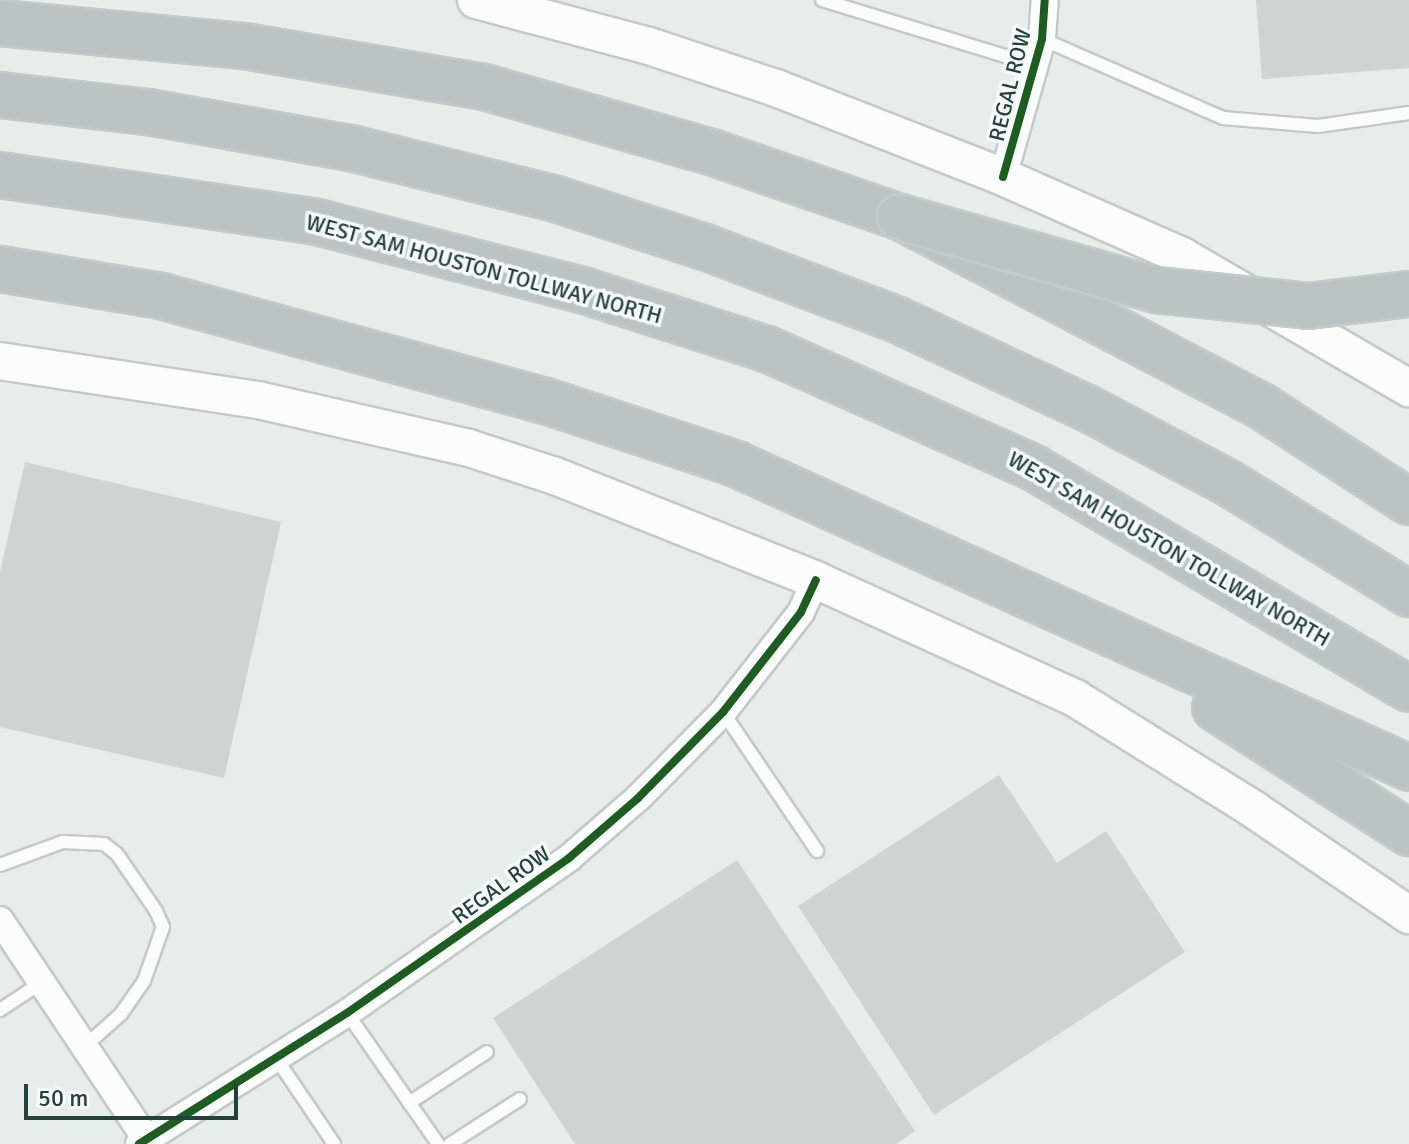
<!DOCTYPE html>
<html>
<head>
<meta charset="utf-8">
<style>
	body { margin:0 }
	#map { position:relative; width:1409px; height:1144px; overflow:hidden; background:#e7edea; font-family:Signika,sans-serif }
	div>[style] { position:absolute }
	.building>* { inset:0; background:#ced4d2 }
	.roads { filter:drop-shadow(2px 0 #c4cac8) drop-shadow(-2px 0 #c4cac8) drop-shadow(0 2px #c4cac8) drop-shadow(0 -2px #c4cac8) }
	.service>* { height:12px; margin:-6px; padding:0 6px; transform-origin:6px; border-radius:6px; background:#fbfcfc }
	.minor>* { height:26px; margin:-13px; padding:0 13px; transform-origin:13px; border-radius:13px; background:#fbfcfc }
	.secondary>* { height:36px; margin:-18px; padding:0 18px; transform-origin:18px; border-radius:18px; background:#fbfcfc }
	.motorway>* { height:44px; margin:-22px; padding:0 22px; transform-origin:22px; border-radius:22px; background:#bbc4c2 }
	.bridges { filter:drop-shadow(2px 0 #c2ccc9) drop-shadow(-2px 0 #c2ccc9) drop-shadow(0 2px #c2ccc9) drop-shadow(0 -2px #c2ccc9) }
	.motorway-bridge>* { height:44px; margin:-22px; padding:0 22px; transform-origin:22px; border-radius:22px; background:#bbc4c2 }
	.cycleway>* { height:8px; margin:-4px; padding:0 4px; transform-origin:4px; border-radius:4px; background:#1b5e20 }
	span { translate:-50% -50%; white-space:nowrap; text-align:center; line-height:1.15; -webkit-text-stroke:7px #f6fbf9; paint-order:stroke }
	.street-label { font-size:22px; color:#23423b }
	.scale { position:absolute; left:24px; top:1084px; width:214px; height:36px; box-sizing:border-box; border:4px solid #23423b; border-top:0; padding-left:10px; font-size:24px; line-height:28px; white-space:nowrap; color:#23423b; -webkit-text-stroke:6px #f6fbf9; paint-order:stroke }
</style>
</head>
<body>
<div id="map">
	<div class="building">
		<i style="clip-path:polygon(1256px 0,1409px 0,1409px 68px,1262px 79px)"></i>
		<i style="clip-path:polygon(25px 462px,281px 522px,224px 778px,0 727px,0 572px)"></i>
		<i style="clip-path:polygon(999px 775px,1057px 863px,1106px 831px,1185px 952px,934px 1115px,798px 906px)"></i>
		<i style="clip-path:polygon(737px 860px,915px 1131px,896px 1144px,575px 1144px,493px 1018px)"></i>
	</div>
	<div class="roads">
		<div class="service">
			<i style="left:822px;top:0;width:223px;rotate:17deg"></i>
			<i style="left:1042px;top:39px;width:197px;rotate:23.6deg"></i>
			<i style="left:1223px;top:118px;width:95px;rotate:4.8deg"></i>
			<i style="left:1318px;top:126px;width:92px;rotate:-8.1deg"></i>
			<i style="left:723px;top:712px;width:168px;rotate:55.9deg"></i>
			<i style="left:0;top:865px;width:67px;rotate:-20.1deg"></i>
			<i style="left:63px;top:842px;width:41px;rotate:2.8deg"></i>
			<i style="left:104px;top:844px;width:16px;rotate:38deg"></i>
			<i style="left:117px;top:854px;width:69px;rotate:55.6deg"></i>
			<i style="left:156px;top:911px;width:17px;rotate:66deg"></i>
			<i style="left:163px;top:927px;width:57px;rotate:109.4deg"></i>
			<i style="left:144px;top:981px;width:40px;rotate:124.9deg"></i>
			<i style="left:121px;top:1014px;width:50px;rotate:138.3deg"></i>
			<i style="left:0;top:1010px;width:49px;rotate:-33.4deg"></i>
			<i style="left:347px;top:1013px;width:160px;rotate:55.2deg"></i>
			<i style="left:276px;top:1058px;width:104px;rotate:56deg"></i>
			<i style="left:409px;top:1103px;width:93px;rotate:-33.2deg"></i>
			<i style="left:450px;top:1144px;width:83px;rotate:-32.7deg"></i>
		</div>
		<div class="minor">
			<i style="left:1003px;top:177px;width:143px;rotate:-74.2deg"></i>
			<i style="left:1042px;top:39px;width:39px;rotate:-86deg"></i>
			<i style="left:0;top:920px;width:263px;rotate:56.3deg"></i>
			<i style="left:139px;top:1144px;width:246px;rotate:-32.2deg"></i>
			<i style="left:347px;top:1013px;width:271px;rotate:-34.9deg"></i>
			<i style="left:569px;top:858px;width:91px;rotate:-41deg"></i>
			<i style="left:638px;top:798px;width:121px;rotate:-45.3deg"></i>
			<i style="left:723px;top:712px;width:127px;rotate:-52deg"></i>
			<i style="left:801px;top:612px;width:35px;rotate:-65deg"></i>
		</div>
		<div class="secondary">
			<i style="left:476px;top:0;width:179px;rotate:14.9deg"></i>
			<i style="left:649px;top:46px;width:134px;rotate:18.3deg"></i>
			<i style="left:776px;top:88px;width:244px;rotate:21.4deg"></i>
			<i style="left:1003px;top:177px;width:196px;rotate:23.8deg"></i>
			<i style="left:1182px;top:256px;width:263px;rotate:30.2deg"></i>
			<i style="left:0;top:361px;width:261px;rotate:8.6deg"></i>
			<i style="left:258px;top:400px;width:216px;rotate:12.8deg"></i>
			<i style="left:469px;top:448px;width:90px;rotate:18deg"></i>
			<i style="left:555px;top:476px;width:281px;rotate:21.7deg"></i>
			<i style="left:816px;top:580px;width:285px;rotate:24.5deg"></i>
			<i style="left:1075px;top:698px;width:210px;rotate:31.9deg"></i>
			<i style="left:1253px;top:809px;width:189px;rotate:34.2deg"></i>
		</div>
		<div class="motorway">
			<i style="left:0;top:23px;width:245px;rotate:5.4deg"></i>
			<i style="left:244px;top:46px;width:243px;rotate:9.7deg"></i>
			<i style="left:484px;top:87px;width:239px;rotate:16deg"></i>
			<i style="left:714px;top:153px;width:197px;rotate:19deg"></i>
			<i style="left:900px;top:217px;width:410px;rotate:27.6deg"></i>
			<i style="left:1263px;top:407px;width:174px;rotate:33.1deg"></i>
			<i style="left:0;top:95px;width:149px;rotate:6.6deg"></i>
			<i style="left:148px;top:112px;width:205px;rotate:10.1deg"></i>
			<i style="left:350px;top:148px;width:212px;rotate:13.9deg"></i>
			<i style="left:556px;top:199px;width:157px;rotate:17.9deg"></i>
			<i style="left:705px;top:247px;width:206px;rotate:20.7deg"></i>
			<i style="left:898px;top:320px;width:208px;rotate:25deg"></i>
			<i style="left:1087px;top:408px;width:158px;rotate:27.9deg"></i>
			<i style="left:1227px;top:482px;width:214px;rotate:31.6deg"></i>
			<i style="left:0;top:175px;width:320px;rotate:8.4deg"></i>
			<i style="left:317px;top:222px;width:274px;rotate:14.4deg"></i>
			<i style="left:582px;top:290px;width:194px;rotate:17.7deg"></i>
			<i style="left:767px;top:349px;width:292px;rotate:24deg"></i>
			<i style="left:1034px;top:468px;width:435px;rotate:30.5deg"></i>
			<i style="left:0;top:269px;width:163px;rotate:9.5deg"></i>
			<i style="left:161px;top:296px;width:399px;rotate:15.3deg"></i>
			<i style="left:546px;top:401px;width:200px;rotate:18.3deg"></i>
			<i style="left:736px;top:464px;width:738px;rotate:24.31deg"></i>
			<i style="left:1215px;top:708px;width:231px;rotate:32.8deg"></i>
		</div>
	</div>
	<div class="bridges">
		<div class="motorway-bridge">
			<i style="left:900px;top:217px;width:266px;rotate:15.9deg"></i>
			<i style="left:1156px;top:290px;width:153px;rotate:6deg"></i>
			<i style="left:1308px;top:306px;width:102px;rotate:-6.8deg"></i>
		</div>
	</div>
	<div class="cycleway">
		<i style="left:1003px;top:177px;width:143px;rotate:-74.2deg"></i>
		<i style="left:1042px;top:39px;width:39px;rotate:-86deg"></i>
		<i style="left:139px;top:1144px;width:246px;rotate:-32.2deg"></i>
		<i style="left:347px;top:1013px;width:271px;rotate:-34.9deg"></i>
		<i style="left:569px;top:858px;width:91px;rotate:-41deg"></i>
		<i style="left:638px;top:798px;width:121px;rotate:-45.3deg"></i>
		<i style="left:723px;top:712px;width:127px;rotate:-52deg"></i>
		<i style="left:801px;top:612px;width:35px;rotate:-65deg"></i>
	</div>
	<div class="street-label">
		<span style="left:1010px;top:85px;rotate:-76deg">REGAL ROW</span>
		<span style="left:484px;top:269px;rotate:15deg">WEST SAM HOUSTON TOLLWAY NORTH</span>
		<span style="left:1169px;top:549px;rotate:30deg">WEST SAM HOUSTON TOLLWAY NORTH</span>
		<span style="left:501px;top:885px;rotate:-36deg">REGAL ROW</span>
	</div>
	<div class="scale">50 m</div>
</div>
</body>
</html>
